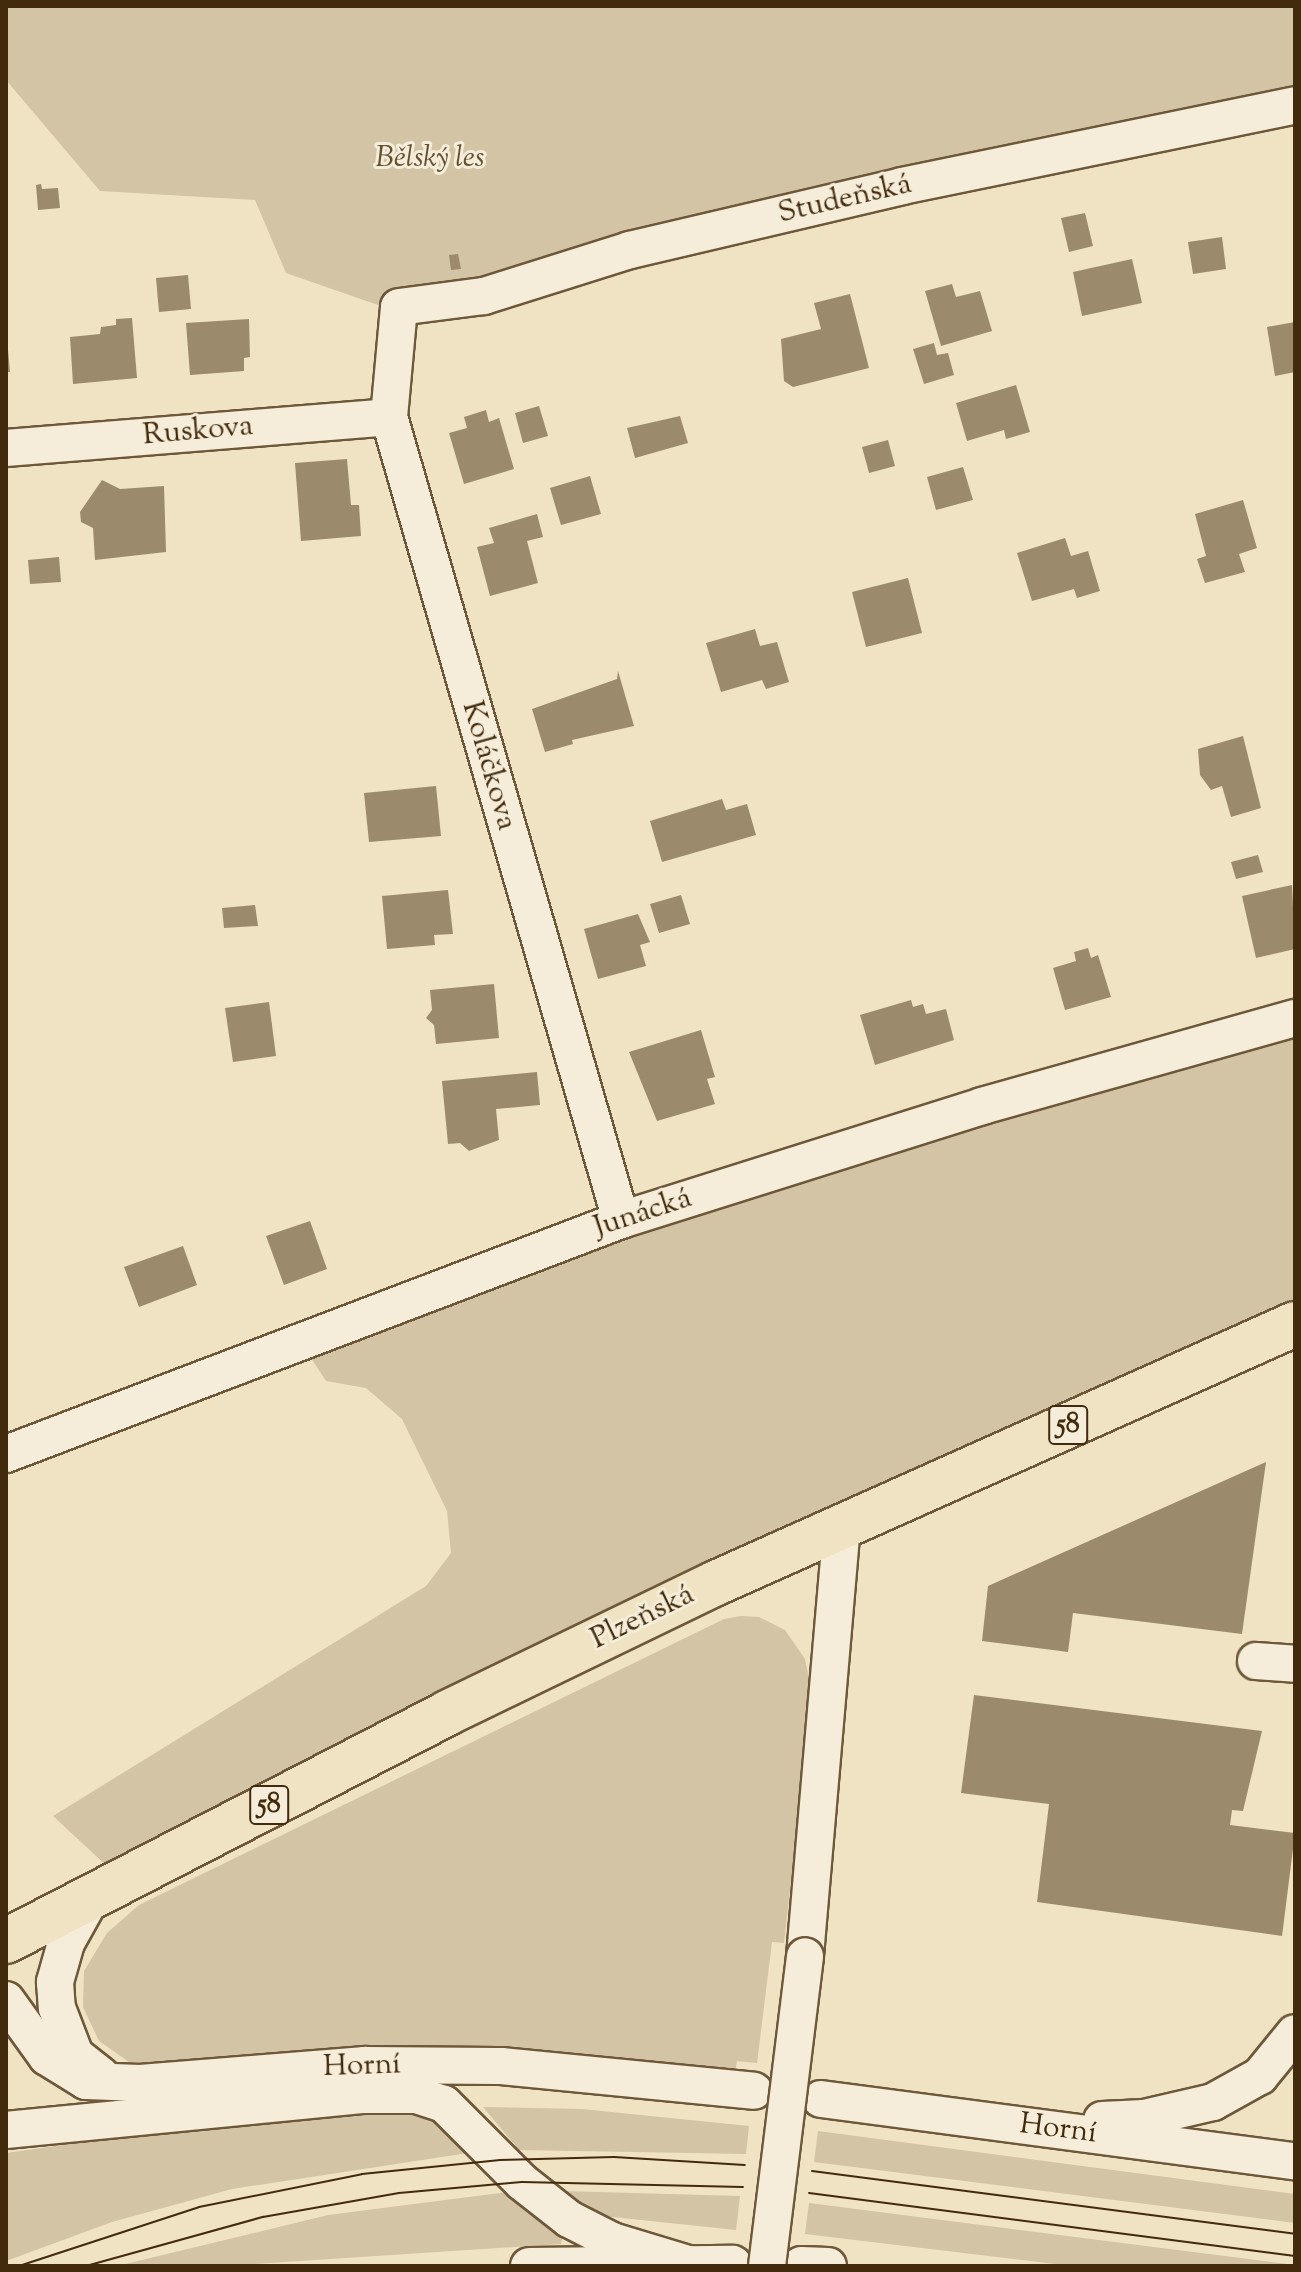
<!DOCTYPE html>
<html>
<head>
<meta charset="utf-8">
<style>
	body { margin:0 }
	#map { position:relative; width:1301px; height:2272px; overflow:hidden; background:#efe3c4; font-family:"Sorts Mill Goudy",serif }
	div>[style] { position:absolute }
	.green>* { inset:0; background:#d2c4a5 }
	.building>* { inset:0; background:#9c8a6c }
	.roads { filter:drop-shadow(2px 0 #6d583a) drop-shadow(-2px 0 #6d583a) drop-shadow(0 2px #6d583a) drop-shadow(0 -2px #6d583a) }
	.minor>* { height:36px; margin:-18px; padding:0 18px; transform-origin:18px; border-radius:18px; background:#f5edd9 }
	.major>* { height:44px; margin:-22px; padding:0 22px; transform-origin:22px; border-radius:22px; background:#efe3c4 }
	.tram>* { height:2px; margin:-1px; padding:0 1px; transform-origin:1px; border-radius:1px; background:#422a0c }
	.bridges { filter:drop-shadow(2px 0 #6d583a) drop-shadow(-2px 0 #6d583a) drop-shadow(0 2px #6d583a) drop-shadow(0 -2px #6d583a) }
	.minor-bridge>* { height:36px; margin:-18px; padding:0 18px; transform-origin:18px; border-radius:18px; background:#f5edd9 }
	span { translate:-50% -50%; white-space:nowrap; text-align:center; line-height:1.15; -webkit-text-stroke:6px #f5edd9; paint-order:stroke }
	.shield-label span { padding:2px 6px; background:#f5edd9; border:2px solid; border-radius:6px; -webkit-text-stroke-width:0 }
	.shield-label { font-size:28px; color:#422a0c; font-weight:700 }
	.park-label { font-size:30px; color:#665032; font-style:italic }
	.street-label { font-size:30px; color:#422a0c }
	.frame { position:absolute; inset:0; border:8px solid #422a0c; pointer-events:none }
</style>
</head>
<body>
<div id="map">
	<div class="green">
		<i style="clip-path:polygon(6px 6px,1295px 6px,1295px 123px,1045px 170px,421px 320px,286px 273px,255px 200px,100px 191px,6px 80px)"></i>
		<i style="clip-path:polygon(1295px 1018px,1295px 1324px,123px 1881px,53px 1816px,426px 1586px,451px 1553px,447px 1511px,402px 1419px,366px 1388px,326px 1381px,299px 1340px)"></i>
		<i style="clip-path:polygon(741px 1616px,759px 1617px,785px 1630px,805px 1659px,812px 1693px,784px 1943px,772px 1942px,757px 2063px,737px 2061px,735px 2072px,519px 2049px,339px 2049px,136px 2067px,99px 2041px,83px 2007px,84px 1971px,107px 1933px,139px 1905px,724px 1619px)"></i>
		<i style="clip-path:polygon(407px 2106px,434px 2119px,468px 2153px,232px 2189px,112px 2222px,6px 2261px,6px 2153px,233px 2121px)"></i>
		<i style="clip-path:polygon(483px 2107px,582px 2109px,749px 2126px,746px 2154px,519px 2150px)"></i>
		<i style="clip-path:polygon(818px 2131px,1295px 2194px,1295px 2223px,814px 2162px)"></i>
		<i style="clip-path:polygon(562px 2191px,740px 2196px,736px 2230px,603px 2216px)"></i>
		<i style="clip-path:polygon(508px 2192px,562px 2238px,561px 2244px,224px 2266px,117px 2266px,328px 2215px)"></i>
		<i style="clip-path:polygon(809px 2203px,1295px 2265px,1295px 2266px,1072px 2266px,805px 2234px)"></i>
	</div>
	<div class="building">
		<i style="clip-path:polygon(41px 184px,42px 189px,58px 188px,60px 208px,38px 210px,36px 185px)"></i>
		<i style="clip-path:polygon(1085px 213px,1093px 246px,1069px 252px,1061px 218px)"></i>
		<i style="clip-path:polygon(1222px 237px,1226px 269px,1193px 274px,1188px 242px)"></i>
		<i style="clip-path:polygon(458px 254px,461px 269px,451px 270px,449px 255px)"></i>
		<i style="clip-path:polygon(1132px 259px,1142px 303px,1082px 316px,1073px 272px)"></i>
		<i style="clip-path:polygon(188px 275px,191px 309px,159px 312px,156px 278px)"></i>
		<i style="clip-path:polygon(952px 284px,956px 297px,980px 291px,992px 331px,941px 346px,925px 291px)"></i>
		<i style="clip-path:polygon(850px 294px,869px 368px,793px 387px,784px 381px,781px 339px,821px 329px,814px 303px)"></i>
		<i style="clip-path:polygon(132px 318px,137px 378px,73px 384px,70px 337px,100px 334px,101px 327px,116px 325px,116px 319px)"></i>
		<i style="clip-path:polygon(249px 319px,250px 357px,244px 358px,244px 371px,190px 375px,186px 323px)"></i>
		<i style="clip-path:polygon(1295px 322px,1295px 372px,1275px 376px,1267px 327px)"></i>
		<i style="clip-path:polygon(934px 343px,937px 355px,948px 353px,954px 375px,924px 384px,913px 349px)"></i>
		<i style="clip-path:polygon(6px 350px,8px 350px,10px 372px,6px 372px)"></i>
		<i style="clip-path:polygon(1016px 385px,1030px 432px,1006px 439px,1004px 430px,967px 441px,956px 403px)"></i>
		<i style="clip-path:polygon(539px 406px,548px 436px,523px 443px,515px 413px)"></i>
		<i style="clip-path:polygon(486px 410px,489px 422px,499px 418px,514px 469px,464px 484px,449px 433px,467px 428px,464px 417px)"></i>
		<i style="clip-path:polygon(680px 416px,688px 443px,635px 458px,627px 428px)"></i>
		<i style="clip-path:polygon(888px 440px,895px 466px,869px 473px,862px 447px)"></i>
		<i style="clip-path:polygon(347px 459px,351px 505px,359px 505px,361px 536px,301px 541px,295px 463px)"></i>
		<i style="clip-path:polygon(963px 467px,973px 500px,936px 510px,927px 477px)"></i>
		<i style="clip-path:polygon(590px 476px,601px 514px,561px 525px,550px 488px)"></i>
		<i style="clip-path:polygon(102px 480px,120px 489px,164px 486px,166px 552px,95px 560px,93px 528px,81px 522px,80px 512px)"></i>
		<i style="clip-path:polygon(1243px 500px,1257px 548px,1239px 554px,1245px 572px,1205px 583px,1197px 559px,1206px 556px,1195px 514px)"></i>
		<i style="clip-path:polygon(537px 514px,543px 537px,527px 541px,538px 583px,490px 596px,477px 547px,494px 543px,489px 528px)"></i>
		<i style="clip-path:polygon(1065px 538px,1071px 556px,1088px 551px,1100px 591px,1077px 598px,1074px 589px,1032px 601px,1017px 553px)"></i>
		<i style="clip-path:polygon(59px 557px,61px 582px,30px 584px,28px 560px)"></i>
		<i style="clip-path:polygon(908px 578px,922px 633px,866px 647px,852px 592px)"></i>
		<i style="clip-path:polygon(755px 629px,760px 646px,777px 642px,789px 682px,766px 689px,762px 680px,721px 692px,706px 643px)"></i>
		<i style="clip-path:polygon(618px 671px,634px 726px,572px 740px,573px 744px,545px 752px,532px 709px,617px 679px)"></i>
		<i style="clip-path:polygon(1243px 736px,1261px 808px,1231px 817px,1222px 786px,1211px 790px,1200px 775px,1198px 749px)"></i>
		<i style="clip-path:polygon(436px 786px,441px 836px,369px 842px,364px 793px)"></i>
		<i style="clip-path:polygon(722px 799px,726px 810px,747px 804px,756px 835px,662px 862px,650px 821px)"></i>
		<i style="clip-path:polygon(1258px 855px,1263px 872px,1236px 879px,1231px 862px)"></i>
		<i style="clip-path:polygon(1292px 885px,1295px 949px,1256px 958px,1242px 896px)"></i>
		<i style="clip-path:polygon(448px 890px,453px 934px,434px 935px,435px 945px,387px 949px,382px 896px)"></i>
		<i style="clip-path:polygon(681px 895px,690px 924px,659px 933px,650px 904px)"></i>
		<i style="clip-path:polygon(255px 905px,258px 926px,224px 928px,222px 908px)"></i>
		<i style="clip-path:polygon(638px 914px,650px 942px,640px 945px,646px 966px,598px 979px,584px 929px)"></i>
		<i style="clip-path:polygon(1088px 948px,1091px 958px,1098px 955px,1111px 997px,1065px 1010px,1053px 968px,1076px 961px,1074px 952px)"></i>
		<i style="clip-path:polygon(494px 984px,499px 1038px,436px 1044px,434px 1025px,426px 1018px,432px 1010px,430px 990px)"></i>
		<i style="clip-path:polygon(911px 1000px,913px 1007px,923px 1004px,926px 1014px,946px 1009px,954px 1040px,875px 1065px,860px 1015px)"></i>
		<i style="clip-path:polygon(269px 1002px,276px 1056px,233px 1062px,225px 1008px)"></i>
		<i style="clip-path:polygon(701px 1030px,715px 1077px,707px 1079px,715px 1104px,657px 1121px,629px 1052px)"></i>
		<i style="clip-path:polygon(537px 1072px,540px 1105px,496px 1109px,499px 1140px,469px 1151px,460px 1143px,448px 1144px,442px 1081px)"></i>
		<i style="clip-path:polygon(310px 1221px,327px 1269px,284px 1285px,266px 1236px)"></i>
		<i style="clip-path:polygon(183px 1246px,197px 1285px,139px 1307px,124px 1267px)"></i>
		<i style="clip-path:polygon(1266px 1462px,1242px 1634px,1073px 1613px,1068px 1652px,982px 1641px,988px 1586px)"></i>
		<i style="clip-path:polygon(974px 1695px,1262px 1731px,1243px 1811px,1232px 1810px,1230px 1825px,1295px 1833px,1282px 1936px,1037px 1902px,1049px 1804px,961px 1793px)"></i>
	</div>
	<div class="roads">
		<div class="minor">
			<i style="left:6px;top:448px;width:384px;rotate:-4.6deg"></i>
			<i style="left:621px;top:1220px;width:836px;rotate:-106.11deg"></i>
			<i style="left:389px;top:417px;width:110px;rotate:-84.8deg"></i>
			<i style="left:399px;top:307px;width:86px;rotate:-7.4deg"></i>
			<i style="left:484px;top:296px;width:153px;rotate:-17.5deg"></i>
			<i style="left:630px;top:250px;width:279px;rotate:-13.2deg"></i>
			<i style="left:902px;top:186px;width:401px;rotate:-11.6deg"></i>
			<i style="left:6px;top:1454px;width:658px;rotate:-20.83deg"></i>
			<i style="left:621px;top:1220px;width:379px;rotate:-17.5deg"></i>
			<i style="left:982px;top:1106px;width:325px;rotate:-15.7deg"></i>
			<i style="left:1256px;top:1661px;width:39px;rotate:4deg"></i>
			<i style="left:91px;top:1898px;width:51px;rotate:119.1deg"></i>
			<i style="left:66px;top:1943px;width:41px;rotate:105.8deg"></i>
			<i style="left:55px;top:1982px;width:26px;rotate:86deg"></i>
			<i style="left:57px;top:2008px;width:50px;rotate:69deg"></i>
			<i style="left:75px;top:2055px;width:33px;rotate:38deg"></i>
			<i style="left:805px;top:1956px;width:432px;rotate:-85.1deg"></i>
			<i style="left:6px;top:2000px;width:70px;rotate:54.3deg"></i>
			<i style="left:47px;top:2057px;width:46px;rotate:31.6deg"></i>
			<i style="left:86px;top:2081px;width:54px;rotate:2.1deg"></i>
			<i style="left:140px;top:2083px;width:226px;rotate:-4.6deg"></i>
			<i style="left:365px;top:2065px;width:136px;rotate:0.4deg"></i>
			<i style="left:501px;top:2066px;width:254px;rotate:5.6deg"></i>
			<i style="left:821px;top:2099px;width:478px;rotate:7.5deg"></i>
			<i style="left:1102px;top:2120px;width:42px;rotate:-2.7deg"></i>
			<i style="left:1144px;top:2118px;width:71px;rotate:-13.1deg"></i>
			<i style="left:1213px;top:2102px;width:54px;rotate:-29deg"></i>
			<i style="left:1260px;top:2076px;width:55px;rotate:-50.9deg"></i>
			<i style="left:6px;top:2130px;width:360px;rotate:-5.6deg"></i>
			<i style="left:364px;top:2095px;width:52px"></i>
			<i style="left:416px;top:2095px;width:29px;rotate:18deg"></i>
			<i style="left:444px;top:2104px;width:110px;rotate:45deg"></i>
			<i style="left:522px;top:2182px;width:60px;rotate:38.2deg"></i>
			<i style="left:569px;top:2219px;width:48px;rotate:27.1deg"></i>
			<i style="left:612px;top:2241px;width:76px;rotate:16.8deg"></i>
			<i style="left:801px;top:2265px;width:27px;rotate:2deg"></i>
			<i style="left:529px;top:2266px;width:204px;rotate:-0.6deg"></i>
		</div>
		<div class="major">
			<i style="left:6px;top:1941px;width:496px;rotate:-27.3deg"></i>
			<i style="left:447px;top:1713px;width:299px;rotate:-25.8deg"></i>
			<i style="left:716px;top:1583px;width:634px;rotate:-24.1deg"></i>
		</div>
	</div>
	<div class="tram">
		<i style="left:812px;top:2171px;width:487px;rotate:7.4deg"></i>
		<i style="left:809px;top:2193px;width:490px;rotate:7.4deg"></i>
		<i style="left:19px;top:2266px;width:189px;rotate:-18.1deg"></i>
		<i style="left:199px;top:2207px;width:166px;rotate:-11.4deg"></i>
		<i style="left:362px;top:2174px;width:139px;rotate:-5.8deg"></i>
		<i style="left:500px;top:2160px;width:114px;rotate:-1.5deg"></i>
		<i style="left:614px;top:2157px;width:131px;rotate:3.5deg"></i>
		<i style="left:86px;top:2266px;width:184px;rotate:-15.5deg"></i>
		<i style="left:263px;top:2217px;width:138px;rotate:-10deg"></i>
		<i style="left:399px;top:2193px;width:123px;rotate:-5.1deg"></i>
		<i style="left:522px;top:2182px;width:221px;rotate:1.3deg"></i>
	</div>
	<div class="bridges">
		<div class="minor-bridge">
			<i style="left:767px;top:2266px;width:312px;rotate:-83deg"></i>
		</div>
	</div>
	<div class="shield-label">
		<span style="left:1068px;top:1425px">58</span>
		<span style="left:269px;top:1805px">58</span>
	</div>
	<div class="park-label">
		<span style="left:430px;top:159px">Bělský les</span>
	</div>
	<div class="street-label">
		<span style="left:845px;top:200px;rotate:-13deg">Studeňská</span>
		<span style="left:198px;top:432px;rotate:-5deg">Ruskova</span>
		<span style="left:488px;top:766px;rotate:74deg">Koláčkova</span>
		<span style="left:643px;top:1214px;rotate:-18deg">Junácká</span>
		<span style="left:643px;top:1618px;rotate:-26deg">Plzeňská</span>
		<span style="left:362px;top:2067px;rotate:-2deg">Horní</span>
		<span style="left:1058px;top:2130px;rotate:7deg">Horní</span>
	</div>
	<div class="frame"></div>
</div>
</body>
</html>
